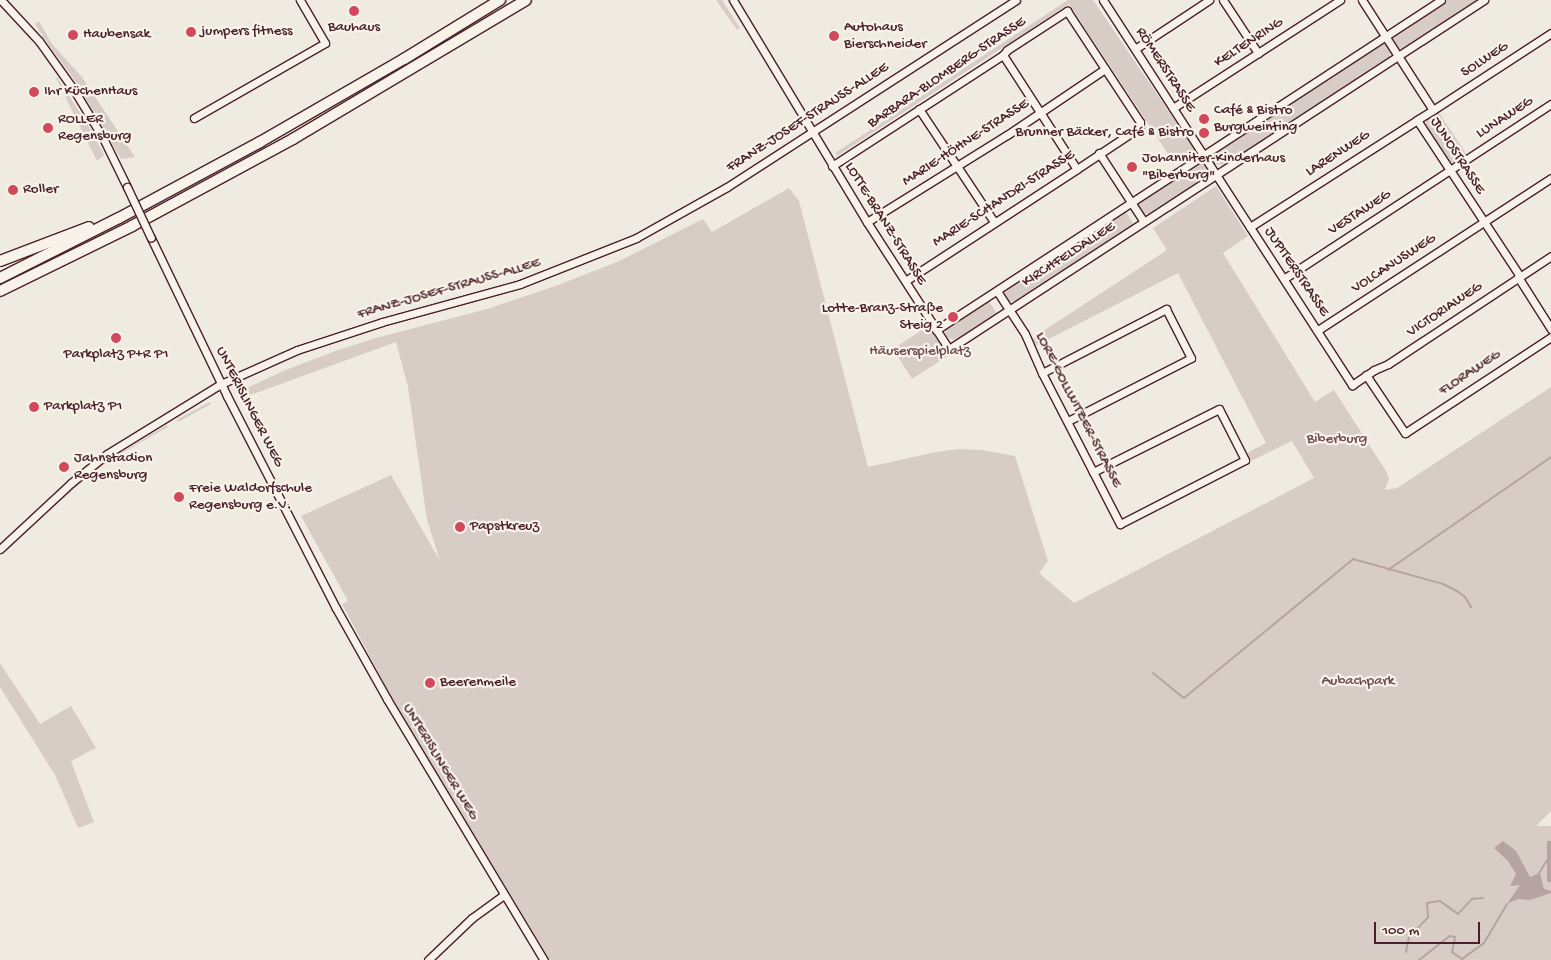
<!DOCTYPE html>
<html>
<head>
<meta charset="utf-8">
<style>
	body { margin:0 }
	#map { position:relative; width:1551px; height:960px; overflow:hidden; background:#f0ebe0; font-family:"Gochi Hand",sans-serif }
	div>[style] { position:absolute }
	.green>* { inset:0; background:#d8cdc6 }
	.water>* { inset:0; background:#b7a4a2 }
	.stream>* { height:2px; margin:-1px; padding:0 1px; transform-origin:1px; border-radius:1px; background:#b7a4a2 }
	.roads { filter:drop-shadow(1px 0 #4a1f2b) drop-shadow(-1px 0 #4a1f2b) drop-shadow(0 1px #4a1f2b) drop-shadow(0 -1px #4a1f2b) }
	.minor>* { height:7px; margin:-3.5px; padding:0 3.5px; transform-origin:3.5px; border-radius:3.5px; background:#f7f3e8 }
	.highway>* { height:10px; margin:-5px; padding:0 5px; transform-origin:5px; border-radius:5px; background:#f7f3e8 }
	.bridges { filter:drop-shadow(1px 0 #4a1f2b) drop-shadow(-1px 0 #4a1f2b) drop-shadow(0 1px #4a1f2b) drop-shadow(0 -1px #4a1f2b) }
	.minor-bridge>* { height:7px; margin:-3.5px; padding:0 3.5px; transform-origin:3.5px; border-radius:3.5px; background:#f7f3e8 }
	.dots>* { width:14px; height:14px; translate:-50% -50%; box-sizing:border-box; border:2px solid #f7f3e8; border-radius:50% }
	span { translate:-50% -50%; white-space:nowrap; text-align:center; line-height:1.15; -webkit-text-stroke:4.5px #f7f3e8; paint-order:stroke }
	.poi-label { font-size:15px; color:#4a1f2b }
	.left { translate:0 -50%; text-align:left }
	.right { translate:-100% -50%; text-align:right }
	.street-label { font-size:15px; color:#4a1f2b }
	.park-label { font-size:15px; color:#6e4a52 }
	.scale { position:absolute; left:1374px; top:922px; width:106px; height:22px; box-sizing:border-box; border:2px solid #4a1f2b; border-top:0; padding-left:6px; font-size:15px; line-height:18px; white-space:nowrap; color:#4a1f2b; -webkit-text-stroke:4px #f7f3e8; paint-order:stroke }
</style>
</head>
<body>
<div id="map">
	<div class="green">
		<i style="clip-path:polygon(716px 0,722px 0,740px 28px,737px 30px)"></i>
		<i style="clip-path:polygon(1068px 0,1093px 0,1195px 150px,1174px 163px,1069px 4px,837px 156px,835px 153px)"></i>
		<i style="clip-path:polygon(1446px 0,1479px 0,1403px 49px,1396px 47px,1392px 41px,1395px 34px)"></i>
		<i style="clip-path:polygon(39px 21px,52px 44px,82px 77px,135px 157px,121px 159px,76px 82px,48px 44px,35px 24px)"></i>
		<i style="clip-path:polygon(1379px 44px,1385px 44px,1390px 51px,1390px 58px,1226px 165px,1213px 164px,1211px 160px,1212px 152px)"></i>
		<i style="clip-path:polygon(57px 77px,91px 130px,104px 155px,97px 161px,56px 78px)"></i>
		<i style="clip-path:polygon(1438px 111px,1467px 155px,1456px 163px,1450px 162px,1425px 125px,1427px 119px)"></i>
		<i style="clip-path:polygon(1201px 162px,1208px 169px,1207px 178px,1150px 214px,1142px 214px,1138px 205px,1139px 201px)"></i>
		<i style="clip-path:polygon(1216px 186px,1248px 236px,1223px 253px,1315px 402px,1334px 390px,1386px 471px,1389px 479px,1385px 490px,1397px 488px,1551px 387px,1551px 811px,1536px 826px,1551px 826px,1551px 960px,550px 960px,394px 702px,342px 604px,348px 601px,301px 516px,391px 475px,440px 561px,427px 520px,408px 387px,396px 342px,253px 394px,246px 396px,243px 390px,283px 371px,338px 350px,376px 338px,487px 309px,558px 285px,617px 262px,703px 219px,712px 232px,789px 188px,799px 201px,868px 467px,936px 452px,958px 449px,982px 450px,1015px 456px,1048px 561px,1039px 573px,1074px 603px,1314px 478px,1292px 441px,1251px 461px,1247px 453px,1266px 443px,1178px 273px,1035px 346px,1031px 339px,1167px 250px,1153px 228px)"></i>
		<i style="clip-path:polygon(1125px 210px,1134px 225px,1017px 301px,1007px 301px,1003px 292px,1006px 288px)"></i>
		<i style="clip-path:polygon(988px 300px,997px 314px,960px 338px,953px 340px,947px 337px,945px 332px,947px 327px)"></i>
		<i style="clip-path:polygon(928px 326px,948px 356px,912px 379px,893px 349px)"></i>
		<i style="clip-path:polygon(210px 402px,211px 404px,178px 422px,177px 420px,180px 418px)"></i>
		<i style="clip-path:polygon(167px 425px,168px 427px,115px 457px,92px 473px,34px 524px,33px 522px,89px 472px)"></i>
		<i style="clip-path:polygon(0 663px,40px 724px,71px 706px,96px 748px,71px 761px,94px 822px,78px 828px,55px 775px,0 687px)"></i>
	</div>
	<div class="water">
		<i style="clip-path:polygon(1503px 841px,1516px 851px,1530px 877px,1540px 873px,1544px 889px,1551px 891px,1551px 893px,1530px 900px,1518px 899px,1507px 904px,1520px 885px,1510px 886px,1516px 874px,1508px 861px,1494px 848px)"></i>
		<i style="clip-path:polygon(1547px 841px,1551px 841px,1551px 882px,1547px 882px)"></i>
	</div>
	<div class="stream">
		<i style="left:1388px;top:570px;width:198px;rotate:-34.7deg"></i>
		<i style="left:1153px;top:673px;width:40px;rotate:39deg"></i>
		<i style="left:1184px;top:698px;width:219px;rotate:-39.4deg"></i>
		<i style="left:1353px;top:559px;width:93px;rotate:15.5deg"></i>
		<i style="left:1443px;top:584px;width:16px;rotate:27deg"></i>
		<i style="left:1457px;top:591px;width:10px;rotate:37deg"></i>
		<i style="left:1465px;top:597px;width:12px;rotate:59deg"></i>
		<i style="left:1538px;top:875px;width:17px;rotate:-59deg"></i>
		<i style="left:1406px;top:952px;width:15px;rotate:-79deg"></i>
		<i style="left:1409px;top:937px;width:28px;rotate:-46deg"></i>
		<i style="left:1428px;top:917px;width:14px;rotate:-94deg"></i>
		<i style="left:1427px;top:903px;width:13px;rotate:-9deg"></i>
		<i style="left:1440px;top:901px;width:22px;rotate:36deg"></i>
		<i style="left:1458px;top:914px;width:21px;rotate:-47deg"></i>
		<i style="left:1472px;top:899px;width:11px;rotate:-5deg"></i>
		<i style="left:1419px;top:960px;width:39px;rotate:-38deg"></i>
		<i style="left:1450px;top:936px;width:5px;rotate:11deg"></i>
		<i style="left:1455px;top:937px;width:15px;rotate:101deg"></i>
		<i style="left:1452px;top:952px;width:12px;rotate:35deg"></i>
		<i style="left:1462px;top:959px;width:27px;rotate:-36deg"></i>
		<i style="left:1484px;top:943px;width:45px;rotate:-59.5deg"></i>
	</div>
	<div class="roads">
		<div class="minor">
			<i style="left:1px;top:0;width:56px;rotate:47.2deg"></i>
			<i style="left:39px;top:41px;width:60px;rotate:54.5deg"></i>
			<i style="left:74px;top:90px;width:56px;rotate:58.9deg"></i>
			<i style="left:103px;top:138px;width:55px;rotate:63.9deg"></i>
			<i style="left:733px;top:0;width:259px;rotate:58.9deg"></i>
			<i style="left:867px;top:222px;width:151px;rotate:57.2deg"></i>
			<i style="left:949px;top:349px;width:639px;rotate:-33.12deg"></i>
			<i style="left:1103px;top:0;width:459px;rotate:57.1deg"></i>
			<i style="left:1352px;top:385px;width:27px;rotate:-34deg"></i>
			<i style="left:1374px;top:370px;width:15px;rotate:-23deg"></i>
			<i style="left:1388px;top:364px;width:196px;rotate:-33.5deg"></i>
			<i style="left:1223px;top:0;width:64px;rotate:56.6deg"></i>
			<i style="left:1362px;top:0;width:131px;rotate:57.2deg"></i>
			<i style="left:1433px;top:110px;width:19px;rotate:148deg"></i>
			<i style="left:1417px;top:120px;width:187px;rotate:56.6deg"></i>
			<i style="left:1135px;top:49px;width:89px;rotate:-33.5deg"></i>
			<i style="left:1003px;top:55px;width:135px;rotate:57.1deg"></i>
			<i style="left:1173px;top:108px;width:199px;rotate:-32.9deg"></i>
			<i style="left:919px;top:109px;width:136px;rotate:56.4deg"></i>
			<i style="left:1433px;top:110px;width:141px;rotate:-33.1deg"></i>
			<i style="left:194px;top:118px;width:151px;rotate:-29.8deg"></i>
			<i style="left:325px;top:43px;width:50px;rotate:-120.2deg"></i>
			<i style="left:1099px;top:153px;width:82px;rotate:56.9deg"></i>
			<i style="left:832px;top:166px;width:204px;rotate:-33deg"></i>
			<i style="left:1003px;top:55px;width:6px;rotate:-51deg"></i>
			<i style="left:1007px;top:50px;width:72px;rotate:-33deg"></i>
			<i style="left:1067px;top:11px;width:133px;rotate:56.7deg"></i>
			<i style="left:1140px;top:122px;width:5px;rotate:90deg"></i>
			<i style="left:1140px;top:127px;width:76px;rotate:146.3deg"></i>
			<i style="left:1077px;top:169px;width:205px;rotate:146.9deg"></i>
			<i style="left:867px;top:222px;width:165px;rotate:-31.9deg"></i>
			<i style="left:1007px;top:135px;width:118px;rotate:-34deg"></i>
			<i style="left:1250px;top:227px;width:198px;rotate:-32.6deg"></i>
			<i style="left:151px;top:238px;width:175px;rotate:64.3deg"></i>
			<i style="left:227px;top:396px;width:238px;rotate:62.8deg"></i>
			<i style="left:336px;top:608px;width:104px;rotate:60.7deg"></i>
			<i style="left:387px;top:699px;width:305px;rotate:59deg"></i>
			<i style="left:1518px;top:277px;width:62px;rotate:57.6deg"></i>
			<i style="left:1285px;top:278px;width:318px;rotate:-33.2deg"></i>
			<i style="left:997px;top:291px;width:51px;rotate:56.9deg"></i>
			<i style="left:1025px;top:334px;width:43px;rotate:66.4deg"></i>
			<i style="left:1042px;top:373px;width:170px;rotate:62.7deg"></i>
			<i style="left:1120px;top:524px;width:140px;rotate:-27.1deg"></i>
			<i style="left:1245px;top:460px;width:57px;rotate:-117deg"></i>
			<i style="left:1219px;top:409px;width:141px;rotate:153.4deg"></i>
			<i style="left:936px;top:330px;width:603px;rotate:-33.16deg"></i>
			<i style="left:1318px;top:330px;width:278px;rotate:-33.1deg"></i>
			<i style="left:1042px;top:373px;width:140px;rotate:-27.3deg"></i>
			<i style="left:1166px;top:309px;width:55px;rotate:63deg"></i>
			<i style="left:1191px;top:358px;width:138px;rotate:152.9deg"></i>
			<i style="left:1366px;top:375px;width:70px;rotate:56.1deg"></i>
			<i style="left:1405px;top:433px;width:175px;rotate:-33.3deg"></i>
			<i style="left:0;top:549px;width:97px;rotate:-42.9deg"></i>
			<i style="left:71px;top:483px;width:46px;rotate:-38.9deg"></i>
			<i style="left:107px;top:454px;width:134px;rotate:-31.6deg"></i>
			<i style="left:221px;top:384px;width:83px;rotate:-24.1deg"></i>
			<i style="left:297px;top:350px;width:89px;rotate:-18.2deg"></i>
			<i style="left:382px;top:322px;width:143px;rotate:-15.4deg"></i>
			<i style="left:520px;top:284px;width:125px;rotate:-21.6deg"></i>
			<i style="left:636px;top:238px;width:104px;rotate:-29.3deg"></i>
			<i style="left:727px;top:187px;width:344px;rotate:-32.9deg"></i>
			<i style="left:428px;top:960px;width:61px;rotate:-43.7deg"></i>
			<i style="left:472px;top:918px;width:39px;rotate:-36deg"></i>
		</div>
		<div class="highway">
			<i style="left:0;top:261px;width:95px;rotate:-20.9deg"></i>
			<i style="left:0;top:278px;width:133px;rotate:-26.8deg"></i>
			<i style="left:119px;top:218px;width:160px;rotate:-28.3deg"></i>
			<i style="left:260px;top:142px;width:166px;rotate:-30deg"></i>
			<i style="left:404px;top:59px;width:113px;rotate:-31.6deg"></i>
			<i style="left:0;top:291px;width:147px;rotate:-26.2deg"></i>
			<i style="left:132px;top:226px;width:183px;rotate:-28.4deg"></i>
			<i style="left:293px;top:139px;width:271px;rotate:-30.8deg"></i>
		</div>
	</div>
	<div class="bridges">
		<div class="minor-bridge">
			<i style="left:127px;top:187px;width:56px;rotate:64.8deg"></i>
		</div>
	</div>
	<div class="dots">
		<i style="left:354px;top:11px;background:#d1495b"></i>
		<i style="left:191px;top:32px;background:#d1495b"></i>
		<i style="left:73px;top:35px;background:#d1495b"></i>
		<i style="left:834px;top:36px;background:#d1495b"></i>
		<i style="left:34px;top:92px;background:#d1495b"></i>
		<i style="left:1204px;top:119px;background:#d1495b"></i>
		<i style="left:48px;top:128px;background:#d1495b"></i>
		<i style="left:1204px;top:133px;background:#d1495b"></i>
		<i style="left:1132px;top:167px;background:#d1495b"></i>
		<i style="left:13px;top:190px;background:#d1495b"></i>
		<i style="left:953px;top:317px;background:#d1495b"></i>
		<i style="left:116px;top:338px;background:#d1495b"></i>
		<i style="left:34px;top:407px;background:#d1495b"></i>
		<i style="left:64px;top:467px;background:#d1495b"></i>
		<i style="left:179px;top:497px;background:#d1495b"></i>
		<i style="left:460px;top:527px;background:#d1495b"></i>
		<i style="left:430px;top:683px;background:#d1495b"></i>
	</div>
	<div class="poi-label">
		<span class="left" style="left:844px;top:36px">Autohaus<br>Bierschneider</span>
		<span style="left:354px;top:28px">Bauhaus</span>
		<span class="left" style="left:201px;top:32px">jumpers fitness</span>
		<span class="left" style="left:83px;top:35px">Haubensak</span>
		<span class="left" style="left:44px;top:92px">Ihr KüchenHaus</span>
		<span class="left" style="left:1214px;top:119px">Café &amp; Bistro<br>Burgweinting</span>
		<span class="left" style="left:58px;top:128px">ROLLER<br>Regensburg</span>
		<span class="right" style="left:1194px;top:133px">Brunner Bäcker, Café &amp; Bistro</span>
		<span class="left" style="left:1142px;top:167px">Johanniter-Kinderhaus<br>"Biberburg"</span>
		<span class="left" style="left:23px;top:190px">Roller</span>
		<span class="right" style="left:943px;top:317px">Lotte-Branz-Straße<br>Steig 2</span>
		<span style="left:116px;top:355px">Parkplatz P+R P1</span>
		<span class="left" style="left:44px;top:407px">Parkplatz P1</span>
		<span class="left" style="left:74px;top:467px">Jahnstadion<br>Regensburg</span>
		<span class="left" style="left:189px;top:497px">Freie Waldorfschule<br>Regensburg e.V.</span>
		<span class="left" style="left:470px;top:527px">Papstkreuz</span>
		<span class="left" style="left:440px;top:683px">Beerenmeile</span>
	</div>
	<div class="street-label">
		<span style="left:1249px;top:43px;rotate:-33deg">KELTENRING</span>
		<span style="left:1485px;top:60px;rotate:-33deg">SOLWEG</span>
		<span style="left:1165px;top:70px;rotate:57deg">RÖMERSTRASSE</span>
		<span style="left:947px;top:73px;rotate:-34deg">BARBARA-BLOMBERG-STRASSE</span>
		<span style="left:808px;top:118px;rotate:-33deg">FRANZ-JOSEF-STRAUSS-ALLEE</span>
		<span style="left:1505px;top:118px;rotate:-33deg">LUNAWEG</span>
		<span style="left:966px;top:143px;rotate:-33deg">MARIE-HÖHNE-STRASSE</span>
		<span style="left:1338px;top:154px;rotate:-33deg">LARENWEG</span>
		<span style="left:1457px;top:156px;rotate:57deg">JUNOSTRASSE</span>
		<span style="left:1004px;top:199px;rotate:-33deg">MARIE-SCHANDRI-STRASSE</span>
		<span style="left:1360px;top:213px;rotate:-33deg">VESTAWEG</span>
		<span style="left:885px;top:224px;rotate:58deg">LOTTE-BRANZ-STRASSE</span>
		<span style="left:1069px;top:255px;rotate:-33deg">KIRCHFELDALLEE</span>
		<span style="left:1394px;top:264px;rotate:-33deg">VOLCANUSWEG</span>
		<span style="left:1296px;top:272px;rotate:56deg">JUPITERSTRASSE</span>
		<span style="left:449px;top:289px;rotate:-16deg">FRANZ-JOSEF-STRAUSS-ALLEE</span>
		<span style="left:1445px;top:310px;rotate:-34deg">VICTORIAWEG</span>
		<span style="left:1470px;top:373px;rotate:-33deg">FLORAWEG</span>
		<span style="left:249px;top:407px;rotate:63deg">UNTERISLINGER WEG</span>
		<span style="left:1078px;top:410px;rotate:63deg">LORE-GOLLWITZER-STRASSE</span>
		<span style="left:440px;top:762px;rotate:59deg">UNTERISLINGER WEG</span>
	</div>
	<div class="park-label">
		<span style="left:920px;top:352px">Häuserspielplatz</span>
		<span style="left:1337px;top:440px">Biberburg</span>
		<span style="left:1358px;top:682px">Aubachpark</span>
	</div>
	<div class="scale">100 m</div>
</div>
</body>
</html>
